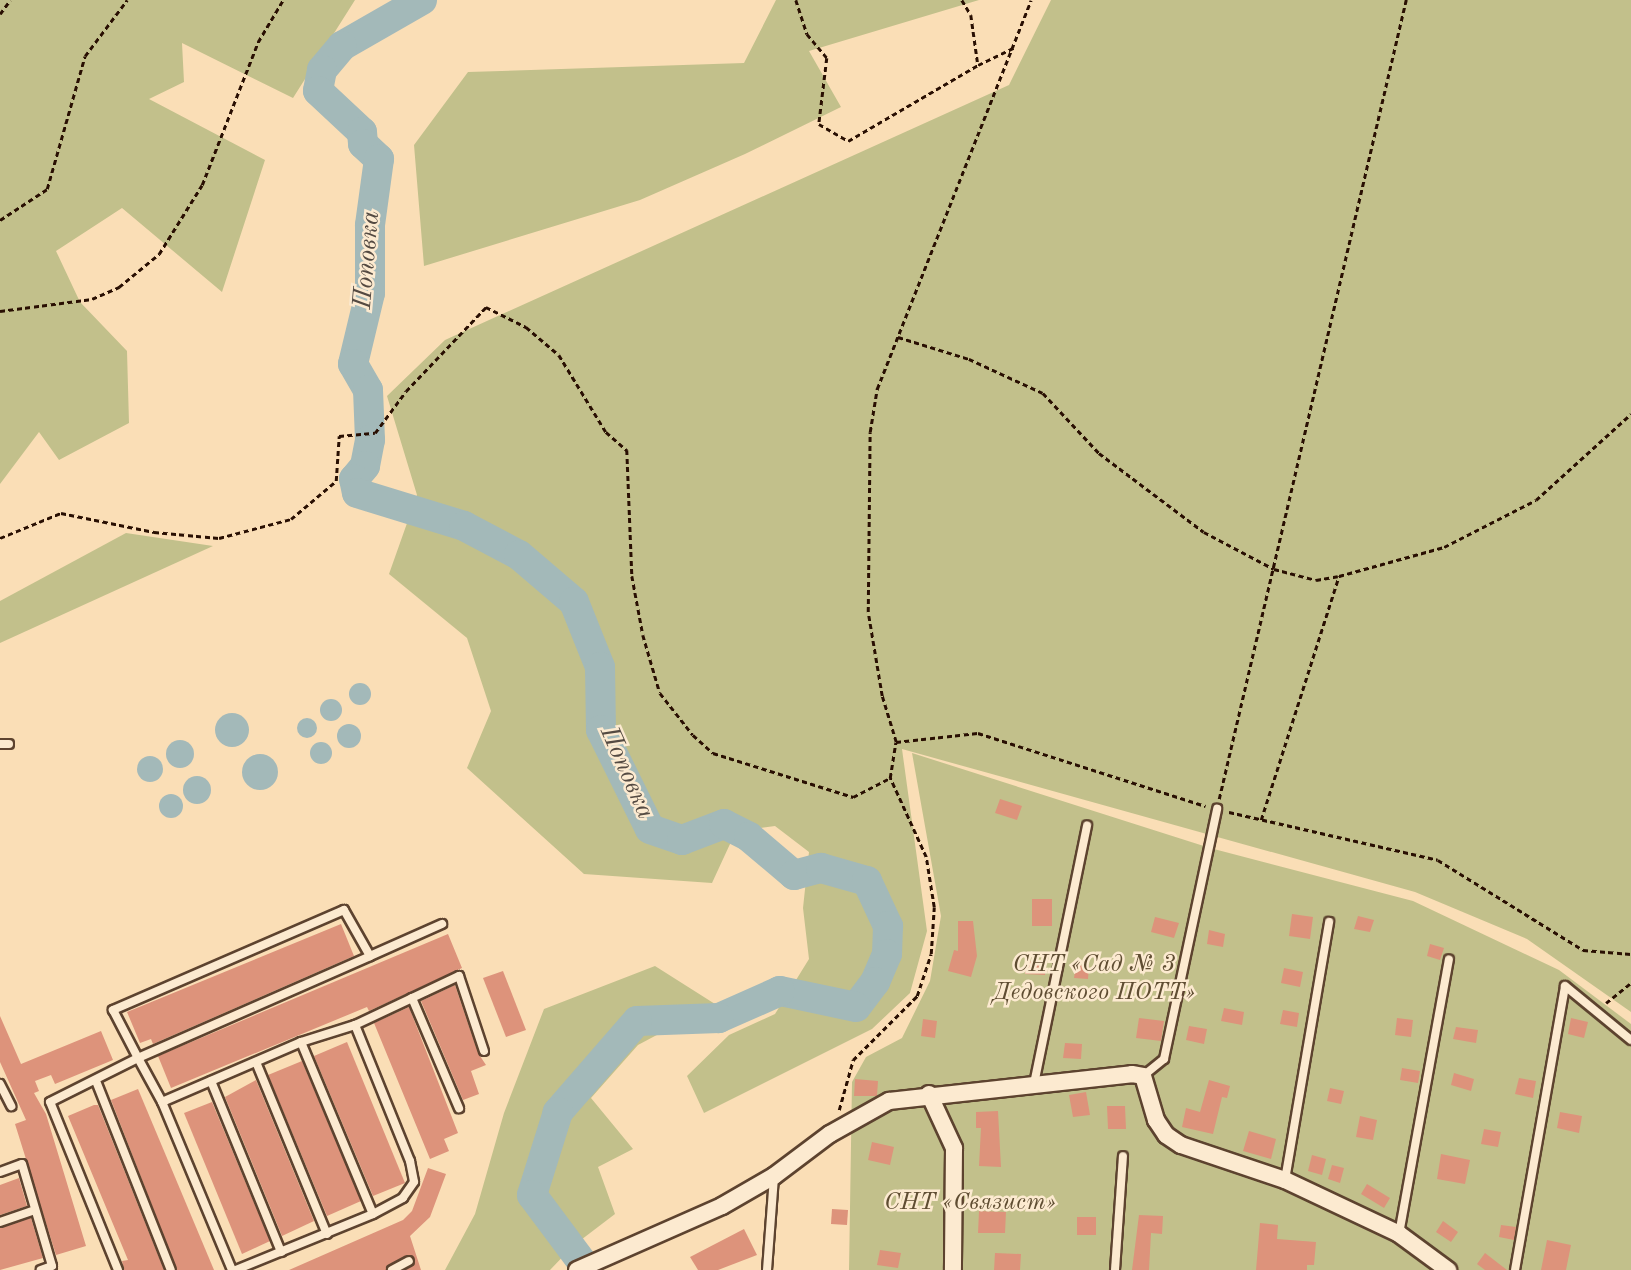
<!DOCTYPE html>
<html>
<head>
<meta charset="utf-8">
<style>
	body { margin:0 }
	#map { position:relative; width:1631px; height:1270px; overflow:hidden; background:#fadeb6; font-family:"Old Standard TT",serif }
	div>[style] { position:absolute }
	.green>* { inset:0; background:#c2c08b }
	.water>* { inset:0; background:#a3b9b9 }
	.round { border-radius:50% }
	.river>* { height:30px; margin:-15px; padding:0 15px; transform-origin:15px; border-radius:15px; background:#a3b9b9 }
	.building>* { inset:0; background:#dd937b }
	.path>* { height:2.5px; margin-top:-1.25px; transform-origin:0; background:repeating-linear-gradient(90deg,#290f02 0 5px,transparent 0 8.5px) }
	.roads { filter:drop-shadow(2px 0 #5d432f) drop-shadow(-2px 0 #5d432f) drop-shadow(0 2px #5d432f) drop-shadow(0 -2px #5d432f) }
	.service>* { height:8px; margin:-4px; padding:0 4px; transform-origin:4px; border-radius:4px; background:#fcead0 }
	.minor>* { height:16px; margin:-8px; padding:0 8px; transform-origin:8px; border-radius:8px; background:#fcead0 }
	span { translate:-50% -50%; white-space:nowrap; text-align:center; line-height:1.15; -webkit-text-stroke:5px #fcead0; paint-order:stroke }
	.park-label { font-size:24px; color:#5f4d32; font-style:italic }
	.water-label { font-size:26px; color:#544a42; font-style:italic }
</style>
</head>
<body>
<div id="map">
	<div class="green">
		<i style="clip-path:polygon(0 0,355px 0,293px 98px,182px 43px,184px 82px,149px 99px,265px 160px,222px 292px,122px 208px,56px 251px,80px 302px,127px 351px,129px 423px,59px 460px,39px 432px,0 484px)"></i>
		<i style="clip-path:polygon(776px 0,979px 0,809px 51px,841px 107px,745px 154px,640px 200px,424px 266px,414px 145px,468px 72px,744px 63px)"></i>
		<i style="clip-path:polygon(1051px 0,1631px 0,1631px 1012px,1527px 939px,1415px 892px,902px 749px,927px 931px,910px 993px,872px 1029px,704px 1113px,687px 1076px,729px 1035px,775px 1014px,809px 959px,803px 908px,809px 852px,775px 826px,736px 831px,712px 883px,584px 874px,467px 768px,491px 711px,467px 638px,389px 574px,417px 495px,387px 396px,445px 340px,1009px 85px)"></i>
		<i style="clip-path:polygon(126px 533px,213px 546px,0 643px,0 601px)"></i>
		<i style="clip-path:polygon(912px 753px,1210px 848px,1413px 901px,1559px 970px,1631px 1024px,1631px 1270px,849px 1270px,852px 1082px,866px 1057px,902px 1038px,930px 981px,941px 916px)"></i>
		<i style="clip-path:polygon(655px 966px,715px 1004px,638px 1045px,591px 1098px,633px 1149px,598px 1167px,615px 1214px,573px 1246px,550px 1270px,445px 1270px,475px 1214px,504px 1113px,544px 1009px)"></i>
	</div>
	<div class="water">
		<i class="round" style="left:349px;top:683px;width:22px;height:22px"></i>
		<i class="round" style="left:320px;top:699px;width:22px;height:22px"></i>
		<i class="round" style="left:215px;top:713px;width:34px;height:34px"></i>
		<i class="round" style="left:297px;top:718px;width:20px;height:20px"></i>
		<i class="round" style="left:337px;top:724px;width:24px;height:24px"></i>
		<i class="round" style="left:166px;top:740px;width:28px;height:28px"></i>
		<i class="round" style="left:310px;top:742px;width:22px;height:22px"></i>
		<i class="round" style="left:242px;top:754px;width:36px;height:36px"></i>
		<i class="round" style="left:137px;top:756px;width:26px;height:26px"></i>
		<i class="round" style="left:183px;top:776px;width:28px;height:28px"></i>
		<i class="round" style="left:159px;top:794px;width:24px;height:24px"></i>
	</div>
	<div class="river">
		<i style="left:422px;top:0;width:92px;rotate:150.1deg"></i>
		<i style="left:342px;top:46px;width:31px;rotate:130deg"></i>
		<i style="left:322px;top:70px;width:21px;rotate:101deg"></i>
		<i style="left:318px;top:91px;width:60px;rotate:43deg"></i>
		<i style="left:362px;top:132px;width:12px;rotate:85deg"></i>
		<i style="left:363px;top:144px;width:22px;rotate:43deg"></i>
		<i style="left:379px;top:159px;width:67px;rotate:97.8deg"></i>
		<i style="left:370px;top:225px;width:68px;rotate:90deg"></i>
		<i style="left:370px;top:293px;width:73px;rotate:103.5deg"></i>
		<i style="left:353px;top:364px;width:30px;rotate:60deg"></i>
		<i style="left:368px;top:390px;width:50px;rotate:87.7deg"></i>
		<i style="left:370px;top:440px;width:26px;rotate:101deg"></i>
		<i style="left:365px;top:466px;width:17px;rotate:130deg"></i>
		<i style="left:354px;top:479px;width:14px;rotate:78deg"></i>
		<i style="left:357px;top:493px;width:112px;rotate:17.1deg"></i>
		<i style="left:464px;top:526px;width:62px;rotate:27.8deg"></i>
		<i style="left:519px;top:555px;width:72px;rotate:40.5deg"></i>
		<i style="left:574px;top:602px;width:70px;rotate:68.2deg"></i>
		<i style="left:600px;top:667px;width:63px;rotate:89.1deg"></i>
		<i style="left:601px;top:730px;width:110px;rotate:63.7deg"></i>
		<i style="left:650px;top:829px;width:34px;rotate:19deg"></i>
		<i style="left:682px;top:840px;width:45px;rotate:-20.9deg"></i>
		<i style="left:724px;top:824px;width:28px;rotate:27deg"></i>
		<i style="left:749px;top:837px;width:59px;rotate:40.2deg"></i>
		<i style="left:794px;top:875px;width:28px;rotate:-15deg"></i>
		<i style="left:821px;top:868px;width:48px;rotate:15.8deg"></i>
		<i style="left:867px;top:881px;width:50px;rotate:65deg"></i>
		<i style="left:888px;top:926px;width:28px;rotate:92deg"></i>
		<i style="left:887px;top:954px;width:30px;rotate:113deg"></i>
		<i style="left:875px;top:982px;width:31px;rotate:127deg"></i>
		<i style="left:856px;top:1007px;width:78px;rotate:-168.1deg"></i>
		<i style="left:780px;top:991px;width:67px;rotate:156.1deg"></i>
		<i style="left:719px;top:1018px;width:82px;rotate:177.9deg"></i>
		<i style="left:637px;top:1021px;width:121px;rotate:131deg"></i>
		<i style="left:558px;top:1112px;width:87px;rotate:107.4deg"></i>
		<i style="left:532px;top:1195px;width:94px;rotate:53.3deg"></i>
	</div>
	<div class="building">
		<i style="clip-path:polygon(1000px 799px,1022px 806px,1017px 820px,995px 813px)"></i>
		<i style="clip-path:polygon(1032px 899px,1052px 899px,1052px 926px,1032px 926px)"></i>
		<i style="clip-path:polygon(1292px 914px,1313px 917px,1310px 939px,1289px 936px)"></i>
		<i style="clip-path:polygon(1358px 916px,1374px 920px,1370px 932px,1354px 929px)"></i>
		<i style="clip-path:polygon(1155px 917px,1179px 923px,1174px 938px,1151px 932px)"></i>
		<i style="clip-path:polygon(958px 921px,973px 921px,977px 956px,971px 977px,948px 971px,954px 950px,958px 951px)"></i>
		<i style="clip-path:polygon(341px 924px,354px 956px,153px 1044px,151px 1039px,140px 1043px,127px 1012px)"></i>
		<i style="clip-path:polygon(1209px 930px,1225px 934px,1223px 947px,1207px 944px)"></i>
		<i style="clip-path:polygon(448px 934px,462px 968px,369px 1011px,367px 1007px,171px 1088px,158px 1056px)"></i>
		<i style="clip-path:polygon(1430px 944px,1444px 948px,1440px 960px,1427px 956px)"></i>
		<i style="clip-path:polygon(1025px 961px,1045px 962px,1045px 975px,1025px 974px)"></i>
		<i style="clip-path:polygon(1076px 965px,1089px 966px,1088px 979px,1074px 978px)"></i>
		<i style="clip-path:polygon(1284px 968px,1303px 972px,1300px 987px,1281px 983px)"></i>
		<i style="clip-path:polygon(503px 971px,526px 1030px,506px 1037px,483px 978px)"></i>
		<i style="clip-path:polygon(455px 985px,478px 1053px,486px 1065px,471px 1071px,479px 1094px,463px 1100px,421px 1001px)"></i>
		<i style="clip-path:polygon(409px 1007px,458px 1133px,444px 1139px,449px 1151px,430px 1159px,374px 1023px)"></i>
		<i style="clip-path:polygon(1224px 1008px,1244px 1012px,1242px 1025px,1221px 1021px)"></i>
		<i style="clip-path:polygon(1283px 1010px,1299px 1013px,1297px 1027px,1280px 1024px)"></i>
		<i style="clip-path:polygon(0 1016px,21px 1064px,101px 1031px,113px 1060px,55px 1084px,51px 1075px,35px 1081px,39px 1091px,34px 1093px,46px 1114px,86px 1246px,56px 1255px,15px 1124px,26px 1120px,0 1062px)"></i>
		<i style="clip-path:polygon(1139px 1018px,1164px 1021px,1161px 1041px,1136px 1038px)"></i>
		<i style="clip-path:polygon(1397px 1018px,1413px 1020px,1411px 1037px,1395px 1035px)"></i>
		<i style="clip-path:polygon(1571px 1018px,1588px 1022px,1584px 1038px,1568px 1034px)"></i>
		<i style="clip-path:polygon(923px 1019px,937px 1021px,935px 1038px,921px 1036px)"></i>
		<i style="clip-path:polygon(1189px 1026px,1207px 1029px,1204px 1044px,1186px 1040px)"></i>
		<i style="clip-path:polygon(1456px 1027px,1478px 1030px,1476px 1043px,1453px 1039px)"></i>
		<i style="clip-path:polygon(347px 1042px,405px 1183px,373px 1196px,314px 1056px)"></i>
		<i style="clip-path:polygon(1065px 1043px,1082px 1044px,1081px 1059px,1063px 1058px)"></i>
		<i style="clip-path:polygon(302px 1061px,361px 1201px,327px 1216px,268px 1075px)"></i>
		<i style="clip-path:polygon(1402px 1068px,1420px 1071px,1418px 1083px,1400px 1080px)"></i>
		<i style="clip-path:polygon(1454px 1073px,1474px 1079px,1471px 1091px,1451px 1085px)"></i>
		<i style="clip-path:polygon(1519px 1078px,1536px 1081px,1533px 1098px,1515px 1094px)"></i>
		<i style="clip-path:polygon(855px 1079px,878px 1081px,877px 1096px,854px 1096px)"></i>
		<i style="clip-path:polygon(256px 1080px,314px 1221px,282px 1236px,225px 1097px)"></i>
		<i style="clip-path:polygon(1209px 1080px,1230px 1086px,1227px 1098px,1222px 1097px,1213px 1134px,1182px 1127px,1186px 1108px,1200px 1112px)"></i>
		<i style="clip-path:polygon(1330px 1088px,1344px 1091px,1341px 1104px,1327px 1101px)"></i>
		<i style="clip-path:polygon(138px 1089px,214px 1270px,177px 1270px,111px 1100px)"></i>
		<i style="clip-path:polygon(1086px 1092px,1090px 1115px,1073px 1117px,1069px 1095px)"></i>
		<i style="clip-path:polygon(212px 1102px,270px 1241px,242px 1254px,184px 1113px)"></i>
		<i style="clip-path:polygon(94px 1105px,98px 1105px,164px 1270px,124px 1270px,122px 1261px,128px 1260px,68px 1116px)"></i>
		<i style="clip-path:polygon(1107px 1106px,1125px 1106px,1126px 1129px,1108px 1129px)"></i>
		<i style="clip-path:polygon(998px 1111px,1001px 1167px,979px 1166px,981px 1128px,976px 1128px,976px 1112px)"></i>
		<i style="clip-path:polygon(1560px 1112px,1582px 1116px,1579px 1133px,1557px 1128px)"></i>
		<i style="clip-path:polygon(1360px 1116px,1377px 1120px,1373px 1140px,1356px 1137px)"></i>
		<i style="clip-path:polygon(1484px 1129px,1501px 1132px,1498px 1147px,1481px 1144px)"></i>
		<i style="clip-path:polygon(1249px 1131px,1276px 1139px,1271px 1159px,1243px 1151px)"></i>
		<i style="clip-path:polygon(872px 1142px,894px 1147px,890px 1165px,868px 1160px)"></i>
		<i style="clip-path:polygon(1441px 1154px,1470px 1160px,1465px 1184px,1437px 1179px)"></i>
		<i style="clip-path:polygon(1312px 1155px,1326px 1159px,1322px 1175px,1308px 1171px)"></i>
		<i style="clip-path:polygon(1332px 1165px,1344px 1168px,1340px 1183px,1328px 1179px)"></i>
		<i style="clip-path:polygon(428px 1168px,446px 1174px,430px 1217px,410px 1236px,421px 1270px,406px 1270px,415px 1262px,409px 1255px,386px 1270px,289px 1270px,403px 1220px,412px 1211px)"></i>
		<i style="clip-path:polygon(19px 1178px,27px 1206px,0 1215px,0 1185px)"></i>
		<i style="clip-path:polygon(1367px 1184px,1390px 1198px,1384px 1208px,1361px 1194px)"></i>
		<i style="clip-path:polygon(832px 1209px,848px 1210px,847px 1225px,831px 1224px)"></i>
		<i style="clip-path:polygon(979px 1211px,1006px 1212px,1005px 1233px,978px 1233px)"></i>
		<i style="clip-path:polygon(1139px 1215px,1163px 1216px,1162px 1234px,1151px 1233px,1149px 1270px,1132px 1270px)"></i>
		<i style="clip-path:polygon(1077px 1217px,1096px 1217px,1096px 1235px,1077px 1235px)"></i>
		<i style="clip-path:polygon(31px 1218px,43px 1258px,0 1270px,0 1228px)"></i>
		<i style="clip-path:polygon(1443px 1221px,1458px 1232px,1451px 1242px,1436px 1232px)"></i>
		<i style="clip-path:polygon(1260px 1223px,1278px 1225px,1277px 1239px,1316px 1242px,1314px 1265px,1307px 1265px,1307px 1270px,1256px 1270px)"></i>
		<i style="clip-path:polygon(1501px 1225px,1516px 1227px,1514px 1240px,1499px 1237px)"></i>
		<i style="clip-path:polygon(744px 1229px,757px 1255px,718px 1270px,698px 1270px,690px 1257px)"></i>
		<i style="clip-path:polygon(1547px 1240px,1571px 1245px,1566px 1270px,1541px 1270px)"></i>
		<i style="clip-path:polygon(880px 1250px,901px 1253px,898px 1268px,877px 1265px)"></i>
		<i style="clip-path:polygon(995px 1253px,1021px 1254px,1020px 1270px,994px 1270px)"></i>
		<i style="clip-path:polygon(1485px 1253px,1507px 1270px,1485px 1270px,1477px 1264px)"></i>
	</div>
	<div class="path">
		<i style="left:796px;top:0;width:36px;rotate:72deg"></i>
		<i style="left:807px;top:34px;width:31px;rotate:50deg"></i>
		<i style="left:827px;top:58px;width:66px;rotate:96.9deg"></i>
		<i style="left:819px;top:124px;width:34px;rotate:30deg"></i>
		<i style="left:848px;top:141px;width:151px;rotate:-30.3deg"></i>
		<i style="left:962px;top:0;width:17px;rotate:59deg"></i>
		<i style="left:971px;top:15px;width:50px;rotate:82deg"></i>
		<i style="left:978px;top:65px;width:41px;rotate:-25.9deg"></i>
		<i style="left:0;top:14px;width:17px;rotate:-54deg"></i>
		<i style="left:0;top:220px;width:56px;rotate:-33.4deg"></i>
		<i style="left:47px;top:189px;width:138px;rotate:-74.1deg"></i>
		<i style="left:85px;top:56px;width:70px;rotate:-53.1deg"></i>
		<i style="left:0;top:311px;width:93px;rotate:-7.4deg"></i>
		<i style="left:92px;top:299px;width:30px;rotate:-24deg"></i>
		<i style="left:119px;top:287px;width:52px;rotate:-39.5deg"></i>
		<i style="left:159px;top:254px;width:81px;rotate:-58.1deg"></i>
		<i style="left:202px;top:185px;width:154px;rotate:-68.6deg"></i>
		<i style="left:258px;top:42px;width:49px;rotate:-59.2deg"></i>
		<i style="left:898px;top:337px;width:74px;rotate:17.2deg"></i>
		<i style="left:969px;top:359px;width:81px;rotate:24.7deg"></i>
		<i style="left:1043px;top:393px;width:82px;rotate:47deg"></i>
		<i style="left:1099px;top:453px;width:131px;rotate:37deg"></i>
		<i style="left:1204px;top:532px;width:79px;rotate:27.9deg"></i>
		<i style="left:1274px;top:569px;width:43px;rotate:14.7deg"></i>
		<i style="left:1316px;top:580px;width:22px;rotate:-10deg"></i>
		<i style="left:0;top:538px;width:66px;rotate:-22.3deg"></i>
		<i style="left:61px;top:513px;width:95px;rotate:11.5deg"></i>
		<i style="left:154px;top:532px;width:65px;rotate:5.3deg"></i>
		<i style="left:219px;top:538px;width:74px;rotate:-14.8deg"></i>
		<i style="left:291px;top:519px;width:59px;rotate:-40.2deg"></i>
		<i style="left:336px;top:481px;width:45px;rotate:-86.2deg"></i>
		<i style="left:339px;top:436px;width:36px;rotate:-5deg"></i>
		<i style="left:375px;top:433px;width:52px;rotate:-53.6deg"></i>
		<i style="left:406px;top:391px;width:116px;rotate:-46.4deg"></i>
		<i style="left:486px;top:307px;width:45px;rotate:26.6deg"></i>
		<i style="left:526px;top:327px;width:43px;rotate:40.3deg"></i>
		<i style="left:559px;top:355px;width:90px;rotate:58.6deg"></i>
		<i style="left:606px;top:432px;width:28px;rotate:41deg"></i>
		<i style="left:627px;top:450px;width:126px;rotate:87.7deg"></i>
		<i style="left:632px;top:576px;width:60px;rotate:79.4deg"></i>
		<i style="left:643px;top:635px;width:60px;rotate:73.7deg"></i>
		<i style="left:660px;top:693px;width:53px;rotate:51.8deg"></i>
		<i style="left:693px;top:735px;width:27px;rotate:42deg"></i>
		<i style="left:713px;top:753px;width:147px;rotate:17.4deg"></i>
		<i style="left:853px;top:797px;width:42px;rotate:-27.2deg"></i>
		<i style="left:896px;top:742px;width:82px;rotate:-6.3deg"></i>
		<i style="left:978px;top:733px;width:239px;rotate:17.8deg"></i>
		<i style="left:1219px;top:799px;width:821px;rotate:-76.83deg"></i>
		<i style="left:1229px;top:812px;width:214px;rotate:12.9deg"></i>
		<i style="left:1438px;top:860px;width:171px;rotate:31.8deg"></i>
		<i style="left:1583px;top:950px;width:48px;rotate:4.8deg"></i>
		<i style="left:1261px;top:820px;width:256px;rotate:-72.3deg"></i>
		<i style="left:1339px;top:576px;width:109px;rotate:-15.4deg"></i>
		<i style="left:1444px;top:547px;width:103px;rotate:-27.1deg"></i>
		<i style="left:1536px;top:500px;width:128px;rotate:-42.2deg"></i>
		<i style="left:1606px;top:1003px;width:32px;rotate:-39deg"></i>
		<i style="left:839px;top:1110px;width:52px;rotate:-74.4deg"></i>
		<i style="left:853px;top:1060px;width:91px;rotate:-45deg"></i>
		<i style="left:917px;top:996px;width:44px;rotate:-71.6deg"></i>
		<i style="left:931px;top:954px;width:47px;rotate:-86.3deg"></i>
		<i style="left:934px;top:907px;width:51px;rotate:-99.1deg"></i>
		<i style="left:926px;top:857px;width:87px;rotate:-114.5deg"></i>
		<i style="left:890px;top:778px;width:36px;rotate:-81deg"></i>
		<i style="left:896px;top:742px;width:48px;rotate:-106.9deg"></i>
		<i style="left:882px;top:696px;width:85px;rotate:-99.5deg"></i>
		<i style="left:868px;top:612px;width:180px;rotate:-89.4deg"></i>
		<i style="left:870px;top:432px;width:44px;rotate:-80.8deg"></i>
		<i style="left:877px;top:389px;width:418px;rotate:-68.4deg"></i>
	</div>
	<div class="roads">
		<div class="service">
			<i style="left:0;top:744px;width:9px"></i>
			<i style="left:370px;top:956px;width:53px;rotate:-119.5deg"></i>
			<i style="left:344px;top:910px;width:252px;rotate:156.6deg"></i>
			<i style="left:113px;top:1010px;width:54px;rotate:62.5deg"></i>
			<i style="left:138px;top:1058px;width:253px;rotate:-23.7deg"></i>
			<i style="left:370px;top:956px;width:79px;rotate:-24deg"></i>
			<i style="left:412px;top:998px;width:52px;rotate:-25.1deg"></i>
			<i style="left:459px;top:976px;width:79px;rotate:71.6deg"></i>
			<i style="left:355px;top:1025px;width:63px;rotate:-25.3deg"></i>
			<i style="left:412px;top:998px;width:120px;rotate:66.9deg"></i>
			<i style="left:301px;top:1042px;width:186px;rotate:67.3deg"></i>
			<i style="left:256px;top:1062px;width:186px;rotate:67.6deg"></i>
			<i style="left:1143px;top:1076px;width:27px;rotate:-39deg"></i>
			<i style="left:1164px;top:1059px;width:256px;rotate:-78deg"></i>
			<i style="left:96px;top:1081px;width:203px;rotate:68.4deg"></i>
			<i style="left:211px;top:1081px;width:185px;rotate:67.7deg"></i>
			<i style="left:0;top:1084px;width:25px;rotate:63deg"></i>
			<i style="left:1034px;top:1084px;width:264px;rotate:-78.4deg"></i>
			<i style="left:0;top:1172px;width:23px;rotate:-20deg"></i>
			<i style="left:22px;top:1164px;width:106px;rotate:73.6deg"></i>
			<i style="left:52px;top:1266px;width:12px;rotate:160deg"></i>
			<i style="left:1285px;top:1180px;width:262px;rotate:-80.3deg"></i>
			<i style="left:0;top:1222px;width:37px;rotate:-19deg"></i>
			<i style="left:1399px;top:1234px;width:279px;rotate:-79.7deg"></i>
			<i style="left:118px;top:1270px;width:181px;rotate:-112deg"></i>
			<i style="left:50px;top:1102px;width:98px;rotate:-26.6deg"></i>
			<i style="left:138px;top:1058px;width:50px;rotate:61.4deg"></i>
			<i style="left:232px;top:1270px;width:182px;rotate:-112.6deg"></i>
			<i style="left:162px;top:1102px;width:151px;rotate:-23.3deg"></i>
			<i style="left:301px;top:1042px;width:57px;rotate:-17.5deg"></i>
			<i style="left:355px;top:1025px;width:147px;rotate:68deg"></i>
			<i style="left:410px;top:1161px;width:21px;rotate:79deg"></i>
			<i style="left:414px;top:1182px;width:19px;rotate:125deg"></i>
			<i style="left:403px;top:1198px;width:34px;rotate:152deg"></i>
			<i style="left:373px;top:1214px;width:148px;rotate:157.8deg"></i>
			<i style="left:392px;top:1270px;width:19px;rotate:-28deg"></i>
			<i style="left:767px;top:1270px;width:94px;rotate:-85.7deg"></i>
			<i style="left:1115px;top:1270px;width:114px;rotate:-86deg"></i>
			<i style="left:1515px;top:1270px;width:288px;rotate:-80deg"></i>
			<i style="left:1565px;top:986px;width:85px;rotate:39.3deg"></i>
		</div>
		<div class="minor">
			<i style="left:929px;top:1094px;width:60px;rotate:65.2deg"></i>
			<i style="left:954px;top:1148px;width:122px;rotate:90.5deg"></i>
			<i style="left:577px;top:1270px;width:158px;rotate:-23.8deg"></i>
			<i style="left:722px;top:1206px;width:60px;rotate:-30deg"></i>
			<i style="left:774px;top:1176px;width:70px;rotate:-36.9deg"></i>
			<i style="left:830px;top:1134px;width:68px;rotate:-29.2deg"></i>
			<i style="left:889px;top:1101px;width:244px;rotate:-6.3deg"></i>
			<i style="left:1132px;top:1074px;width:11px;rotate:10deg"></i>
			<i style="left:1143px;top:1076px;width:46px;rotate:73.5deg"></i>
			<i style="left:1156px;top:1120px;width:18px;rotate:56deg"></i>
			<i style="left:1166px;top:1135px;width:18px;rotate:34deg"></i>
			<i style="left:1181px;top:1145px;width:110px;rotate:18.6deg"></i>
			<i style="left:1285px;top:1180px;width:126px;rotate:25.3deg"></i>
			<i style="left:1399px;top:1234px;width:61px;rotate:36.3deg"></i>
		</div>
	</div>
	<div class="park-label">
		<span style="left:1094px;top:980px">СНТ «Сад № 3<br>Дедовского ПОТТ»</span>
		<span style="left:970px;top:1204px">СНТ «Связист»</span>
	</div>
	<div class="water-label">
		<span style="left:368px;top:260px;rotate:-85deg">Поповка</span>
		<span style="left:626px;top:773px;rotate:66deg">Поповка</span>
	</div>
</div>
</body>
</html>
